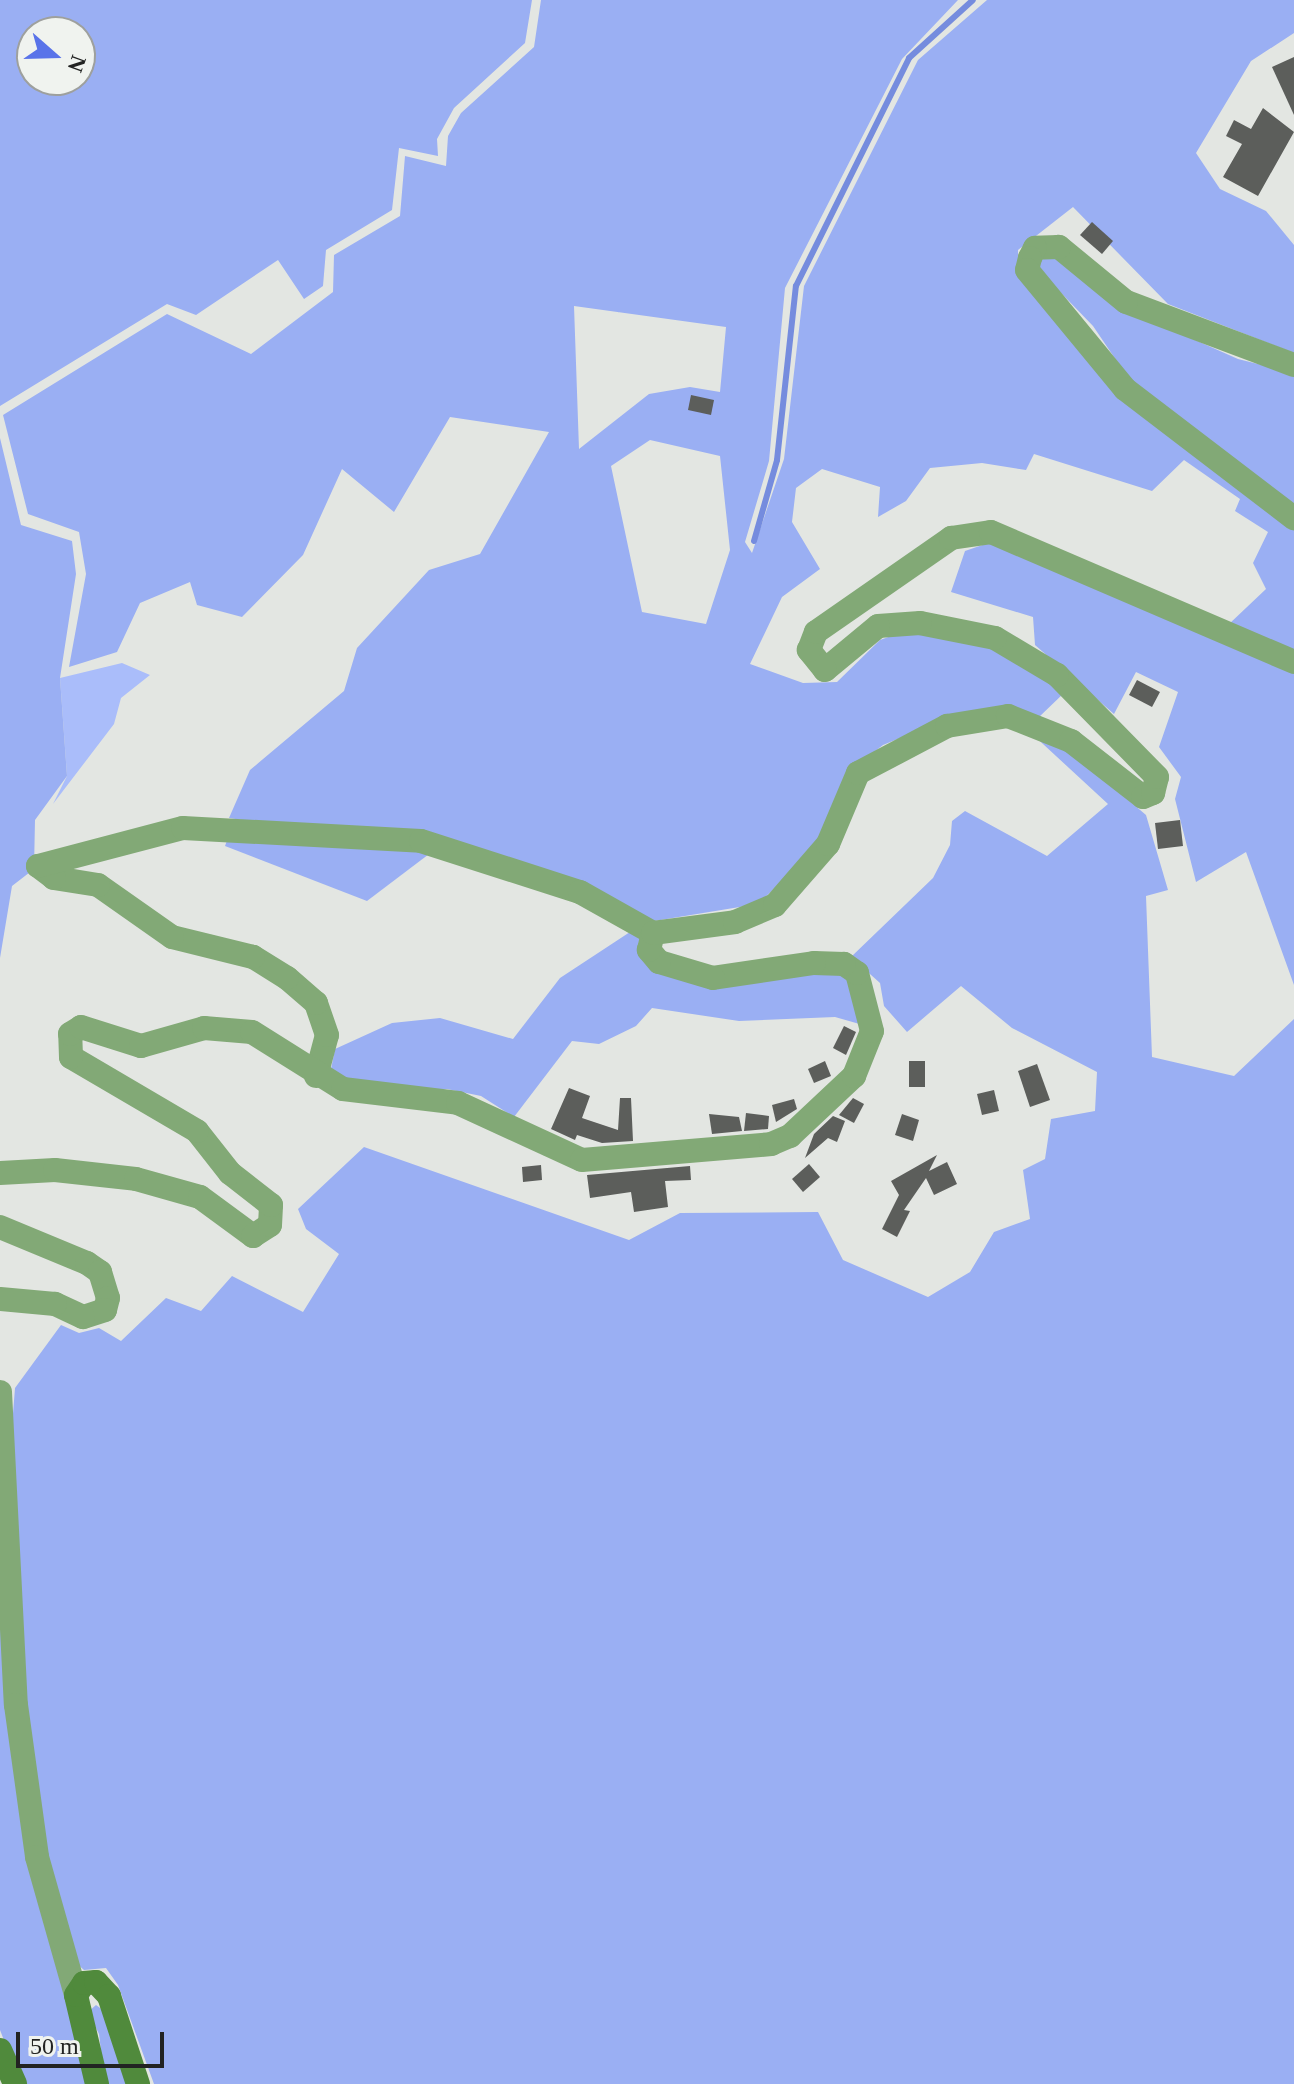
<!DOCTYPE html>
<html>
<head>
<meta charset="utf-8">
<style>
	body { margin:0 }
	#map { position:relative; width:1294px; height:2084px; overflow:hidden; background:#e3e6e2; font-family:"Times New Roman",serif }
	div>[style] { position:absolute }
	.green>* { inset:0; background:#aabdfa }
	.forest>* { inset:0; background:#9aaff3 }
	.stream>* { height:6px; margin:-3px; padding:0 3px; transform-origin:3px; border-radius:3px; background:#758cde }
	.building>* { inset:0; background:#5c5e5b }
	.street>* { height:24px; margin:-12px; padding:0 12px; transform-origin:12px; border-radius:12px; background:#82a976 }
	.secondary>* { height:24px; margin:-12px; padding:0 12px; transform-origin:12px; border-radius:12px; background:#508a3c }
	span { translate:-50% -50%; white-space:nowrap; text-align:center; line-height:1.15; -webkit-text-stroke:8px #f0f3ef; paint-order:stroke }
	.north { position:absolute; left:16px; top:16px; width:80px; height:80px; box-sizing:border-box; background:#f0f3ef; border:2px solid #9ea09d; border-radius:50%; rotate:110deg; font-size:22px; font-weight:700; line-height:32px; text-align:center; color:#222322 }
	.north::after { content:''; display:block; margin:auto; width:28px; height:36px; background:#5973e9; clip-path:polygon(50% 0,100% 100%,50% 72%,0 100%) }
	.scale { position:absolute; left:16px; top:2032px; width:148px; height:36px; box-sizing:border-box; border:4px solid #222322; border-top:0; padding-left:10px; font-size:24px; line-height:28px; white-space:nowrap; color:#222322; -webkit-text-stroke:6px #f0f3ef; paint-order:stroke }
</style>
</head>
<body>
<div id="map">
	<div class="green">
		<i style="clip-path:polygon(122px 663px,150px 675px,121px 698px,114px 724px,53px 804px,67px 776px,60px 678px)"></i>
	</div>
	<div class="forest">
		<i style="clip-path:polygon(evenodd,0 0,532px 0,525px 43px,454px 108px,437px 139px,438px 156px,399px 148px,392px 210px,326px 250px,323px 286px,304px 299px,278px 260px,196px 315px,167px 304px,0 406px,0 0,32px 32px,80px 32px,80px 80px,32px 80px,32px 32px)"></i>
		<i style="clip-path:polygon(evenodd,541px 0,958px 0,902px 59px,785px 288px,769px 461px,745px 542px,752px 553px,784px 459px,804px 286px,918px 60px,987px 0,1294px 0,1294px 33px,1251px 61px,1196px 153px,1220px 189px,1266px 211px,1294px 245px,1294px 353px,1168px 304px,1073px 207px,1018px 250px,1018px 274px,1078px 338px,1294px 525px,1294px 657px,1228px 625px,1266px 589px,1253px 563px,1268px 532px,1235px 511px,1240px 499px,1184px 460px,1152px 491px,1034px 454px,1026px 470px,982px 463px,930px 468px,906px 501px,878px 517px,880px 487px,822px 469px,796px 488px,792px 522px,820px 569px,782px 597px,750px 664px,803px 683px,837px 682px,880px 640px,908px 630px,1014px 651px,1064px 693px,1038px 718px,917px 731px,883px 745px,852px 769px,814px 850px,758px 904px,636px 924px,499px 857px,229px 818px,250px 770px,344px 691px,357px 648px,429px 570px,480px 554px,549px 432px,450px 417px,394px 512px,342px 469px,303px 555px,242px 617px,197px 605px,190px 582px,140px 603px,117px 652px,69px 667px,86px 574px,79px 532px,28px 514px,3px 415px,167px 314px,251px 354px,333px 292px,334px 255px,400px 216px,405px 156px,446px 166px,448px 136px,461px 113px,534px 47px,541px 0,574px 306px,726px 327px,720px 392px,690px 387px,649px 394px,579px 449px,574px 306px,541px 0,650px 440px,720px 456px,730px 550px,706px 624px,642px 612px,611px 466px,650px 440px)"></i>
		<i style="clip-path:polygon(1049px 252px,1123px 308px,1238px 359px,1294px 373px,1294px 511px,1133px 385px,1093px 326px,1036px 267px)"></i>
		<i style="clip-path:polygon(0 438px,21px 525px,72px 541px,76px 574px,60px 678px,67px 776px,35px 820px,34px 869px,12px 886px,0 958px)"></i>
		<i style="clip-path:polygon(997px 540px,1294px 669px,1294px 985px,1246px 852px,1196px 882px,1175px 799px,1181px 777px,1159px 747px,1178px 692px,1136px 672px,1114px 714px,1035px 645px,1033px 617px,951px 592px,965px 551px)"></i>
		<i style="clip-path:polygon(1030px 732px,1060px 742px,1146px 815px,1168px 890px,1146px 896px,1152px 1057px,1234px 1076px,1294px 1019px,1294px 2084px,154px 2084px,118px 1985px,106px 1968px,84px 1970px,75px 1962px,45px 1854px,26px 1704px,10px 1452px,15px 1388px,61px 1325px,79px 1333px,99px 1328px,121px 1341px,166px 1298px,201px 1311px,232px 1276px,303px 1312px,339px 1254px,306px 1229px,298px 1209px,364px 1147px,629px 1240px,680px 1213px,818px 1212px,843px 1260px,928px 1297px,970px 1272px,994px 1232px,1030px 1219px,1023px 1170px,1045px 1159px,1051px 1119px,1095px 1111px,1097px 1072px,1012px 1028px,961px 986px,907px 1032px,884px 1006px,880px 983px,851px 957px,933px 878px,950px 845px,952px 821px,965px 811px,1047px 856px,1108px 804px)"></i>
		<i style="clip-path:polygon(229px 835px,437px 848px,367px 901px,225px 846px)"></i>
		<i style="clip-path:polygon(630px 932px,646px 937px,656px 967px,846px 973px,863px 1025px,835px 1017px,739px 1021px,652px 1008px,636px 1026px,599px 1044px,572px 1041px,514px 1117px,481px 1096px,447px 1089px,412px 1093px,346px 1081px,331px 1069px,335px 1049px,392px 1023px,440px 1018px,513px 1039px,560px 978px)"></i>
		<i style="clip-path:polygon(0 1482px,11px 1706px,89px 2084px,21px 2084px,0 2030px)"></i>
		<i style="clip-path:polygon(96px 2005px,107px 2013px,126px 2084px,105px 2084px,99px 2034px,88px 2012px)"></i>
	</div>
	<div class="stream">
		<i style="left:754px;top:541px;width:84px;rotate:-74.1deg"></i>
		<i style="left:777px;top:460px;width:175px;rotate:-83.8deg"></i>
		<i style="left:796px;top:286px;width:254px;rotate:-63.6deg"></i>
		<i style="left:909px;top:58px;width:86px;rotate:-42.2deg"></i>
	</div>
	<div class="building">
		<i style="clip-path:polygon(1294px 57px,1294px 115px,1272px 67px)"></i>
		<i style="clip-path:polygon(1263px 108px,1294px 132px,1258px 196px,1223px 177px,1242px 144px,1226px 136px,1234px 120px,1251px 129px)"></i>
		<i style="clip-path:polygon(1092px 222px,1113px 241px,1102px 254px,1080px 235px)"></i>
		<i style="clip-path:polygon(691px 395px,714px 400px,711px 415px,688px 410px)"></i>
		<i style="clip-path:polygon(1137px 680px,1160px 692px,1152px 707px,1129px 695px)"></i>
		<i style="clip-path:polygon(1180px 820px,1183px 846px,1158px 849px,1155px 823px)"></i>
		<i style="clip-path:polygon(844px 1026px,856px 1032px,846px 1055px,833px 1048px)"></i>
		<i style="clip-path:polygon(825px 1061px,831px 1076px,814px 1083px,808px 1069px)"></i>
		<i style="clip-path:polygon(909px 1061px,925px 1061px,925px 1087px,909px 1087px)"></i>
		<i style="clip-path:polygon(1037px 1064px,1050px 1100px,1030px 1107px,1018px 1071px)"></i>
		<i style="clip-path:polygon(569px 1088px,590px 1096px,582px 1118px,618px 1130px,620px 1098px,631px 1098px,633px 1141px,602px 1143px,577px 1135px,575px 1140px,551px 1129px)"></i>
		<i style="clip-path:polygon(994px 1090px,999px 1111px,982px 1115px,977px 1094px)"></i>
		<i style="clip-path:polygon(853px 1098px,864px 1104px,854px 1123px,839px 1115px)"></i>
		<i style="clip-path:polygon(794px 1099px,797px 1109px,776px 1122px,772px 1105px)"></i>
		<i style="clip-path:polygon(746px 1113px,769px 1116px,768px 1129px,744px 1131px)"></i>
		<i style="clip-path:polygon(709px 1114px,739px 1117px,742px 1131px,712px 1134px)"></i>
		<i style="clip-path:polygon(902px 1114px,919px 1120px,913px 1141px,895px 1135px)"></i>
		<i style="clip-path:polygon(833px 1116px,845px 1121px,837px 1142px,828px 1138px,805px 1158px,814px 1134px)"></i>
		<i style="clip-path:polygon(937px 1155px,929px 1171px,947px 1162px,957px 1184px,934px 1195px,926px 1178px,904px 1210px,910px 1211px,897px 1237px,882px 1229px,899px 1195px,891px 1181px)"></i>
		<i style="clip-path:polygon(809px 1164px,820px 1177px,803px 1192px,792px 1179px)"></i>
		<i style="clip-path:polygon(541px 1165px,542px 1180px,523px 1182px,522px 1167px)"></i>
		<i style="clip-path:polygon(690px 1166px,691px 1180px,665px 1181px,668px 1207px,634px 1212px,631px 1192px,590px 1198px,587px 1175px)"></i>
	</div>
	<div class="street">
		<i style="left:1294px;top:365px;width:179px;rotate:-159.4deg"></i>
		<i style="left:1126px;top:302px;width:87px;rotate:-140.6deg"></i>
		<i style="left:1059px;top:247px;width:24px;rotate:178deg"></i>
		<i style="left:1035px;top:248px;width:11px;rotate:117deg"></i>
		<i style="left:1030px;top:258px;width:12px;rotate:104deg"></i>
		<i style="left:1027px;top:270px;width:154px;rotate:50.5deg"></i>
		<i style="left:1125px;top:389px;width:213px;rotate:37.4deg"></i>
		<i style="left:316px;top:1076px;width:42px;rotate:-75deg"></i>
		<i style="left:327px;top:1035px;width:34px;rotate:-109deg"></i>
		<i style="left:316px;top:1003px;width:38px;rotate:-139deg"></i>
		<i style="left:287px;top:978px;width:40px;rotate:-148deg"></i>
		<i style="left:253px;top:957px;width:83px;rotate:-166.1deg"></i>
		<i style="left:172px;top:937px;width:90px;rotate:-144.9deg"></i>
		<i style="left:98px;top:885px;width:45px;rotate:-171deg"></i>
		<i style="left:54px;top:878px;width:20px;rotate:-143deg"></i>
		<i style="left:38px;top:866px;width:150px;rotate:-14.7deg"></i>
		<i style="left:183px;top:828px;width:238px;rotate:3.1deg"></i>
		<i style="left:421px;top:841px;width:167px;rotate:17.8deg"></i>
		<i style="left:580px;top:892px;width:84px;rotate:29.3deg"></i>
		<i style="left:0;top:1173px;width:55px;rotate:-3.1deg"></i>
		<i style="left:55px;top:1170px;width:81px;rotate:6.3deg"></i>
		<i style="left:136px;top:1179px;width:66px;rotate:15.7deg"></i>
		<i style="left:200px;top:1197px;width:66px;rotate:36.3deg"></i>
		<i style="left:253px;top:1236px;width:20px;rotate:-33deg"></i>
		<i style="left:270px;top:1225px;width:20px;rotate:-87deg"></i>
		<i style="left:271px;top:1205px;width:52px;rotate:-142deg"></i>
		<i style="left:230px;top:1173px;width:53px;rotate:-128.2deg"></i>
		<i style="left:197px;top:1131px;width:146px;rotate:-149.6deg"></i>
		<i style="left:71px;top:1057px;width:23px;rotate:-92deg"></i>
		<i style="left:70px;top:1034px;width:13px;rotate:-32deg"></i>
		<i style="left:81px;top:1027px;width:63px;rotate:17.6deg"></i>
		<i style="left:141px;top:1046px;width:66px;rotate:-15.9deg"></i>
		<i style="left:204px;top:1028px;width:48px;rotate:4.8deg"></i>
		<i style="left:252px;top:1032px;width:107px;rotate:32.1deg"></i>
		<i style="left:343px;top:1089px;width:116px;rotate:6.9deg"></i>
		<i style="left:458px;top:1103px;width:136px;rotate:24.7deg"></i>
		<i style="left:582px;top:1160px;width:190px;rotate:-4.8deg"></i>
		<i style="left:771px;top:1144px;width:21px;rotate:-23deg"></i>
		<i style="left:790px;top:1136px;width:88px;rotate:-43.2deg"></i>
		<i style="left:854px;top:1076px;width:48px;rotate:-68.2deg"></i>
		<i style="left:872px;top:1031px;width:60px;rotate:-104.5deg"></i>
		<i style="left:857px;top:973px;width:16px;rotate:-145deg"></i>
		<i style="left:844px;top:964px;width:30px;rotate:-178deg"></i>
		<i style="left:814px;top:963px;width:102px;rotate:171.6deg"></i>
		<i style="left:713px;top:978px;width:56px;rotate:-163.5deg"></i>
		<i style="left:659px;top:962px;width:16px;rotate:-130deg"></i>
		<i style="left:649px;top:950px;width:17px;rotate:-77deg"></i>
		<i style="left:653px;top:933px;width:83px;rotate:-7.6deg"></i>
		<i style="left:735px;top:922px;width:43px;rotate:-23deg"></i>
		<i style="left:775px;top:905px;width:81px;rotate:-49deg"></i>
		<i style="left:828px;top:844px;width:77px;rotate:-67.1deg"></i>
		<i style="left:858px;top:773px;width:101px;rotate:-27.8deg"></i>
		<i style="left:947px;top:726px;width:62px;rotate:-9.3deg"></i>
		<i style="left:1008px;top:716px;width:68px;rotate:21.6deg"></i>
		<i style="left:1071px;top:741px;width:91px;rotate:37.9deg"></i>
		<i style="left:1143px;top:797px;width:11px;rotate:-22deg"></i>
		<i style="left:1153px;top:793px;width:16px;rotate:-76deg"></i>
		<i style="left:1157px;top:777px;width:143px;rotate:-134.4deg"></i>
		<i style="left:1057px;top:675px;width:72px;rotate:-149.2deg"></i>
		<i style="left:995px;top:638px;width:76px;rotate:-168.7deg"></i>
		<i style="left:920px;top:623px;width:42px;rotate:175.9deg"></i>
		<i style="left:878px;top:626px;width:69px;rotate:140.3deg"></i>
		<i style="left:825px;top:670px;width:26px;rotate:-129deg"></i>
		<i style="left:809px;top:650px;width:19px;rotate:-69deg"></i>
		<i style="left:816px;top:632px;width:165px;rotate:-34.8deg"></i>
		<i style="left:951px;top:538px;width:40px;rotate:-8.5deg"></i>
		<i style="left:991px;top:532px;width:330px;rotate:23.2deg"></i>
		<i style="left:0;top:1227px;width:94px;rotate:22.5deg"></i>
		<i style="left:87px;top:1263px;width:16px;rotate:35deg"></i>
		<i style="left:100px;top:1272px;width:27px;rotate:73deg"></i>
		<i style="left:108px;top:1298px;width:12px;rotate:104deg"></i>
		<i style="left:105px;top:1310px;width:23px;rotate:162deg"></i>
		<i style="left:83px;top:1317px;width:31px;rotate:-155deg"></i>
		<i style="left:55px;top:1304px;width:55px;rotate:-174.8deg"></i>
		<i style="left:0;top:1392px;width:313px;rotate:87.1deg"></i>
		<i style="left:16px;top:1705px;width:153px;rotate:82.1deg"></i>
		<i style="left:37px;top:1857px;width:143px;rotate:74.2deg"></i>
	</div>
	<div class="secondary">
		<i style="left:0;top:2050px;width:37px;rotate:66deg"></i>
		<i style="left:97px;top:2084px;width:91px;rotate:-103.3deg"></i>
		<i style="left:76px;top:1995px;width:14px;rotate:-56deg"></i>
		<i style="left:84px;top:1983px;width:12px;rotate:-5deg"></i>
		<i style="left:96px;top:1982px;width:19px;rotate:47deg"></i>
		<i style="left:109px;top:1996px;width:93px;rotate:71.8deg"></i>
	</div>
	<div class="north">N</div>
	<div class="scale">50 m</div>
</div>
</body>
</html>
